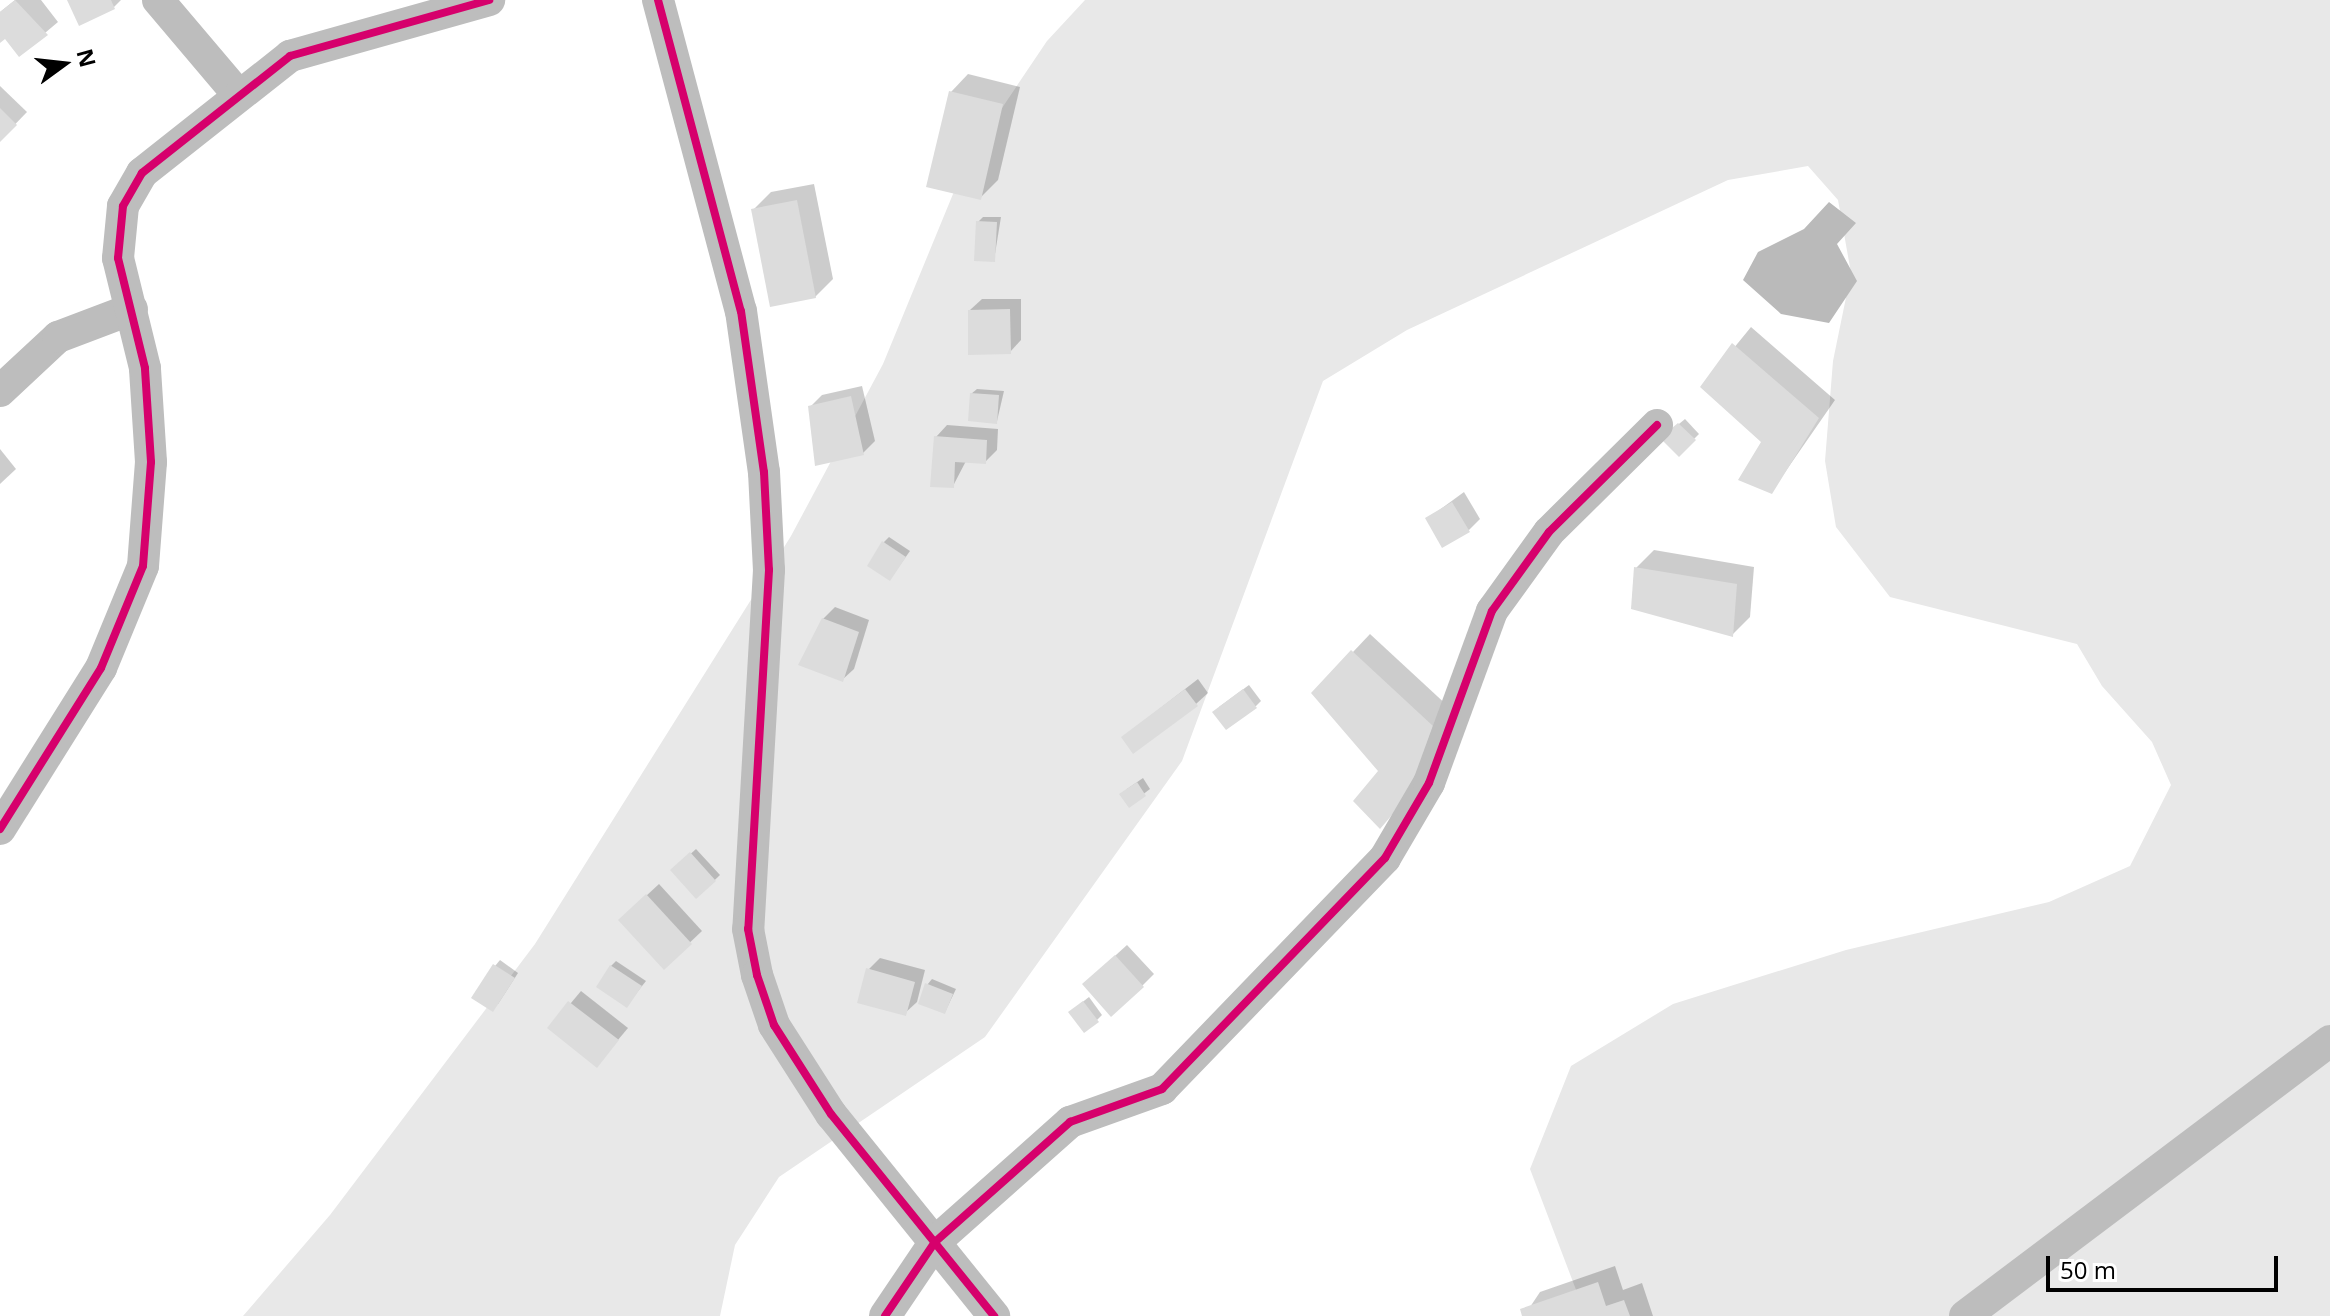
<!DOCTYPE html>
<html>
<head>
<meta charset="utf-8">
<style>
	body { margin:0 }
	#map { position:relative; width:2330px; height:1316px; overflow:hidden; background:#fff; font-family:"Open Sans",sans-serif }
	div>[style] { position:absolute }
	.green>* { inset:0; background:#e8e8e8 }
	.water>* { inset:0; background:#bababa }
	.shadow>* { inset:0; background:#0003 }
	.building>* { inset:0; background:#dcdcdc }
	.minor>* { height:32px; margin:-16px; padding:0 16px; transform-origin:16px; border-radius:16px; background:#bdbdbd }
	.cycleway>* { height:8px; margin:-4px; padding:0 4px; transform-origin:4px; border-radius:4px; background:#d6006c }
	span { translate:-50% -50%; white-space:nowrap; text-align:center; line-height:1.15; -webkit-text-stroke:8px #fff; paint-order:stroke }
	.north { position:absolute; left:24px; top:24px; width:80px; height:80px; -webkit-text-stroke:6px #fff; paint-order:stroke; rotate:75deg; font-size:22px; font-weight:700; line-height:32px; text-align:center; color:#000 }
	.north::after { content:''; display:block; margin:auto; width:28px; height:36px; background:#000; clip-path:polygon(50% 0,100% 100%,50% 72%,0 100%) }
	.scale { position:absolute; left:2046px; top:1256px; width:232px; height:36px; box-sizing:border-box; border:4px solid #000; border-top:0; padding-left:10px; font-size:24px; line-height:28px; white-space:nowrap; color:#000; -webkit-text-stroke:6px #fff; paint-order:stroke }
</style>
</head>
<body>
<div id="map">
	<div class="green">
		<i style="clip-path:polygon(1085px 0,2330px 0,2330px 1316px,1586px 1316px,1530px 1169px,1571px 1066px,1673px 1004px,1846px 950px,2049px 902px,2130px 866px,2171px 785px,2152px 742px,2102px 686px,2077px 644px,1890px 597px,1836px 527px,1825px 461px,1833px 361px,1851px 273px,1838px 200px,1808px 166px,1728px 180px,1407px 330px,1323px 381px,1182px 761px,985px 1037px,779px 1177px,735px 1245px,720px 1316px,243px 1316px,330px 1215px,535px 944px,791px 536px,883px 364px,967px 160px,1047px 41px)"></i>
	</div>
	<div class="water">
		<i style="clip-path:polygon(1829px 202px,1856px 223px,1837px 244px,1857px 281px,1829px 323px,1781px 314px,1743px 280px,1758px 252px,1804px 229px)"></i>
	</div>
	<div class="shadow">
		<i style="clip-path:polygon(15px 0,41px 0,58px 22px,20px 54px,6px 36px,0 40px,0 12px)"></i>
		<i style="clip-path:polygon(69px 0,121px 0,114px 7px)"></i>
		<i style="clip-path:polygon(968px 74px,1020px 87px,998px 180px,980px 198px,951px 92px)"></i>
		<i style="clip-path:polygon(0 86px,27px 112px,0 140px)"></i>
		<i style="clip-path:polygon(814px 184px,833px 279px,815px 297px,753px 210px,771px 192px)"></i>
		<i style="clip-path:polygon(983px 217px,1001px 217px,994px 260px,978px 222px)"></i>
		<i style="clip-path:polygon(982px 299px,1021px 299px,1021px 340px,1010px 352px,970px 310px)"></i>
		<i style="clip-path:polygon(1751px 327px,1835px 400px,1772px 491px,1763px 442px,1702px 387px)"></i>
		<i style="clip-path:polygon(862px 386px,875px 441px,863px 453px,810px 407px,822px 395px)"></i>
		<i style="clip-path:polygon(977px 389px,1004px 391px,997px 421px,971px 394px)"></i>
		<i style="clip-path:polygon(1685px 419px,1699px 434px,1679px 454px,1668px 433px)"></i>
		<i style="clip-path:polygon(947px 425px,998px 429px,997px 450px,985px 462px,966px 461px,953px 486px,936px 437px)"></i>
		<i style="clip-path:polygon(0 449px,16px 469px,0 484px)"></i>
		<i style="clip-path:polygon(1464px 492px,1480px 519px,1469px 530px,1427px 519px)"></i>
		<i style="clip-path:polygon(889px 537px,910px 551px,890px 579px,884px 542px)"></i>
		<i style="clip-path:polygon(1654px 550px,1754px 567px,1750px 617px,1732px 635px,1636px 568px)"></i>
		<i style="clip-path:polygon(835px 607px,869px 620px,854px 669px,842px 680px,823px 619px)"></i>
		<i style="clip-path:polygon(1370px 634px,1450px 708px,1426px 776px,1380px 771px,1353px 652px)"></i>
		<i style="clip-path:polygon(1198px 679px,1208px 693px,1196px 704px,1123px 737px)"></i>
		<i style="clip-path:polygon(1249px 685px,1261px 701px,1256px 706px,1219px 707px)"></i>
		<i style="clip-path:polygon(1143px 778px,1150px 789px,1129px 805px,1127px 789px)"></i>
		<i style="clip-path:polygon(696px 849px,720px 875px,697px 897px,673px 870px)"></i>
		<i style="clip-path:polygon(659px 884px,702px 931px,664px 967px,632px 909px)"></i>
		<i style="clip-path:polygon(1127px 945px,1154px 974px,1142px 986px,1096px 973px)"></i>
		<i style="clip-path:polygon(880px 958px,925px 970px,917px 1002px,905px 1013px,868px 970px)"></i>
		<i style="clip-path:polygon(500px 960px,518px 973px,498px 1004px,495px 966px)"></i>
		<i style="clip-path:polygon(616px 961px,646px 981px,627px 1005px,611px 966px)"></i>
		<i style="clip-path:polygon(932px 979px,956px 989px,945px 1012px,927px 985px)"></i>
		<i style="clip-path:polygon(581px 991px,628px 1028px,597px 1065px,550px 1028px)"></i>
		<i style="clip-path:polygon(1089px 997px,1102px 1015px,1097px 1020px,1076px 1007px)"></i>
		<i style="clip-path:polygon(1615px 1266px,1623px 1290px,1642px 1283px,1653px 1316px,1524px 1316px,1540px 1292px)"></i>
	</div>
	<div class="building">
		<i style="clip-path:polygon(15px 0,48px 35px,19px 57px,5px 39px,0 43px,0 12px)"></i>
		<i style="clip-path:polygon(67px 0,111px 0,115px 9px,79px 26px)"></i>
		<i style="clip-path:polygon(949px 91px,1003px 104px,981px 200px,926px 187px)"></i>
		<i style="clip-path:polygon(0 108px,17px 125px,0 142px)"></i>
		<i style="clip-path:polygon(797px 200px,816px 298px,770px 307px,751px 209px)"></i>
		<i style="clip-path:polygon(976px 221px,997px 222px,995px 262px,974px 261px)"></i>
		<i style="clip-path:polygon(1010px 309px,1011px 354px,968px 355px,968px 310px)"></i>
		<i style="clip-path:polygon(1732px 343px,1819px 418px,1772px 494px,1738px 480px,1761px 442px,1700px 387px)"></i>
		<i style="clip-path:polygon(970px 393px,999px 395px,997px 424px,968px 421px)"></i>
		<i style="clip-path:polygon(851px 396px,864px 455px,815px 466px,808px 406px)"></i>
		<i style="clip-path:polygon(1678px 423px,1696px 440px,1679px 457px,1660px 438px)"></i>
		<i style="clip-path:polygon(934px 436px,987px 440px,986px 464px,955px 462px,954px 488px,930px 487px)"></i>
		<i style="clip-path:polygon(1452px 502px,1470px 532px,1442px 548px,1425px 518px)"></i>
		<i style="clip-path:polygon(882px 541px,906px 557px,890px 581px,867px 566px)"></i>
		<i style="clip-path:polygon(1634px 567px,1737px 584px,1733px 637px,1631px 609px)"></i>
		<i style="clip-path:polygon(822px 618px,859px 632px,843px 682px,798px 665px)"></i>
		<i style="clip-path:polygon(1351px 650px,1433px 726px,1409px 795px,1380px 829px,1353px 801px,1378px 771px,1311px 693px)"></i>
		<i style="clip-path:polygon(1185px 689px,1198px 706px,1133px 754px,1121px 737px)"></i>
		<i style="clip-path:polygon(1243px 689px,1257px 708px,1226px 730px,1212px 712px)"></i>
		<i style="clip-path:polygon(1137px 782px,1146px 796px,1129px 808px,1119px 794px)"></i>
		<i style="clip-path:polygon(690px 852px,716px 881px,696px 899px,670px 870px)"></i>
		<i style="clip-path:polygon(646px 894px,692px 944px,664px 970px,618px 920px)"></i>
		<i style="clip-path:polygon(1115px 955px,1144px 987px,1111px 1017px,1082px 984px)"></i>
		<i style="clip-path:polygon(493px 964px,515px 978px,493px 1012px,471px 998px)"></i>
		<i style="clip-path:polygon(610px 965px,642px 986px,627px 1008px,596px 987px)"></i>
		<i style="clip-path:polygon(866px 968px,915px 982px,906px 1016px,857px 1003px)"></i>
		<i style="clip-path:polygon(925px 983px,953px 994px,945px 1014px,918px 1004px)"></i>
		<i style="clip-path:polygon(568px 1001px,619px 1040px,597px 1068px,547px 1028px)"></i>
		<i style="clip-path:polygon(1083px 1001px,1099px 1022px,1084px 1033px,1068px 1012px)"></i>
		<i style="clip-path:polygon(1598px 1282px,1606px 1306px,1624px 1300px,1630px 1316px,1522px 1316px,1520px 1309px)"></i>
	</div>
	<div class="minor">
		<i style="left:158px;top:0;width:121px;rotate:49.7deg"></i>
		<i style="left:658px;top:0;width:322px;rotate:75.1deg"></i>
		<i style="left:741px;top:311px;width:163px;rotate:81.9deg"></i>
		<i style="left:764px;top:472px;width:98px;rotate:87.1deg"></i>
		<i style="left:769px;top:570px;width:360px;rotate:93.3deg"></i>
		<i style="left:748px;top:929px;width:47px;rotate:78.9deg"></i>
		<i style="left:757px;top:975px;width:53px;rotate:71.2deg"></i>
		<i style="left:774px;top:1025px;width:106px;rotate:57.4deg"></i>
		<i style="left:831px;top:1114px;width:260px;rotate:51.1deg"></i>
		<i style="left:0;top:391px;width:79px;rotate:-43deg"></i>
		<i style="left:58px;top:337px;width:79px;rotate:-20.7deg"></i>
		<i style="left:0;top:829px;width:190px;rotate:-57.9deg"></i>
		<i style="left:101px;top:668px;width:110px;rotate:-67.6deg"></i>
		<i style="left:143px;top:566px;width:104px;rotate:-85.6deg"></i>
		<i style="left:151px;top:462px;width:94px;rotate:-93.7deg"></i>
		<i style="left:145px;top:368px;width:113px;rotate:-103.8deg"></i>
		<i style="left:118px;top:258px;width:52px;rotate:-84.5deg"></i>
		<i style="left:123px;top:206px;width:38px;rotate:-60deg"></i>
		<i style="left:142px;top:173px;width:189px;rotate:-38.3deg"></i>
		<i style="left:290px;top:56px;width:207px;rotate:-15.7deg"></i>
		<i style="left:885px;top:1316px;width:89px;rotate:-56deg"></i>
		<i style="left:935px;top:1242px;width:181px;rotate:-41.6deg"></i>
		<i style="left:1070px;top:1122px;width:98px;rotate:-19.7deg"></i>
		<i style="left:1162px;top:1089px;width:321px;rotate:-46deg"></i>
		<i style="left:1385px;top:858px;width:87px;rotate:-59.6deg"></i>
		<i style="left:1429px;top:783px;width:183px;rotate:-69.9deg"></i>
		<i style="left:1492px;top:611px;width:97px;rotate:-54.2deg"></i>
		<i style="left:1549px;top:532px;width:152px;rotate:-44.7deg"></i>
		<i style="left:1965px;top:1316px;width:457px;rotate:-37deg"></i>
	</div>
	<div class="cycleway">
		<i style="left:658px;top:0;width:322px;rotate:75.1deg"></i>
		<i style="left:741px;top:311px;width:163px;rotate:81.9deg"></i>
		<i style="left:764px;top:472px;width:98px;rotate:87.1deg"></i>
		<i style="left:769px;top:570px;width:360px;rotate:93.3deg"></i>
		<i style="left:748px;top:929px;width:47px;rotate:78.9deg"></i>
		<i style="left:757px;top:975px;width:53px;rotate:71.2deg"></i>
		<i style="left:774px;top:1025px;width:106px;rotate:57.4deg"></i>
		<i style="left:831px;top:1114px;width:260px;rotate:51.1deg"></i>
		<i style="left:0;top:829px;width:190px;rotate:-57.9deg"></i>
		<i style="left:101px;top:668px;width:110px;rotate:-67.6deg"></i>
		<i style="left:143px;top:566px;width:104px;rotate:-85.6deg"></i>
		<i style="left:151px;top:462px;width:94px;rotate:-93.7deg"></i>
		<i style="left:145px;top:368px;width:113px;rotate:-103.8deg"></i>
		<i style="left:118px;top:258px;width:52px;rotate:-84.5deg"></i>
		<i style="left:123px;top:206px;width:38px;rotate:-60deg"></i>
		<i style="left:142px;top:173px;width:189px;rotate:-38.3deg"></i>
		<i style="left:290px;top:56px;width:207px;rotate:-15.7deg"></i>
		<i style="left:885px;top:1316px;width:89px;rotate:-56deg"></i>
		<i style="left:935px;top:1242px;width:181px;rotate:-41.6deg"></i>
		<i style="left:1070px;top:1122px;width:98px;rotate:-19.7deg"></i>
		<i style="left:1162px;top:1089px;width:321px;rotate:-46deg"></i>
		<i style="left:1385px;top:858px;width:87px;rotate:-59.6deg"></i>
		<i style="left:1429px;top:783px;width:183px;rotate:-69.9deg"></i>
		<i style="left:1492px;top:611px;width:97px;rotate:-54.2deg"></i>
		<i style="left:1549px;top:532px;width:152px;rotate:-44.7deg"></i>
	</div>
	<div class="north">N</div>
	<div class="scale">50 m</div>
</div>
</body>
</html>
